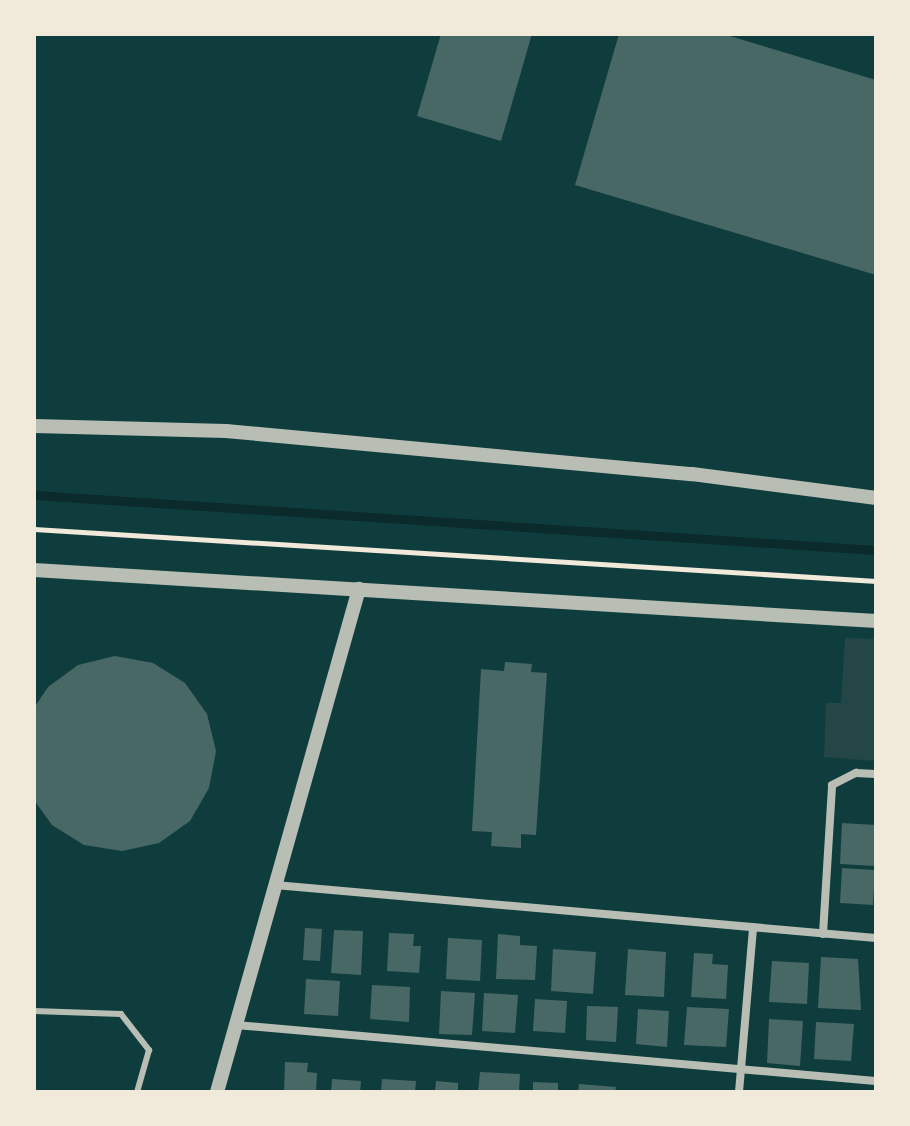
<!DOCTYPE html>
<html>
<head>
<meta charset="utf-8">
<style>
	body { margin:0 }
	#map { position:relative; width:910px; height:1126px; overflow:hidden; background:#0f3d3e; font-family:"Space Grotesk",sans-serif }
	div>[style] { position:absolute }
	.green>* { inset:0; background:#244646 }
	.stream>* { height:9px; margin:-4.5px; padding:0 4.5px; transform-origin:4.5px; border-radius:4.5px; background:#0a2a2b }
	.building>* { inset:0; background:#486865 }
	.path>* { height:5px; margin:-2.5px; padding:0 2.5px; transform-origin:2.5px; border-radius:2.5px; background:#f1e9da }
	.service>* { height:6px; margin:-3px; padding:0 3px; transform-origin:3px; border-radius:3px; background:#b8beb3 }
	.minor>* { height:8px; margin:-4px; padding:0 4px; transform-origin:4px; border-radius:4px; background:#b8beb3 }
	.tertiary>* { height:14px; margin:-7px; padding:0 7px; transform-origin:7px; border-radius:7px; background:#b8beb3 }
	span { translate:-50% -50%; white-space:nowrap; text-align:center; line-height:1.15; -webkit-text-stroke:8px #f1e9da; paint-order:stroke }
	.frame { position:absolute; inset:0; border:36px solid #f1e9da; pointer-events:none }
</style>
</head>
<body>
<div id="map">
	<div class="green">
		<i style="clip-path:polygon(845px 638px,876px 639px,876px 761px,824px 757px,826px 703px,841px 703px)"></i>
	</div>
	<div class="stream">
		<i style="left:34px;top:495px;width:844px;rotate:3.74deg"></i>
	</div>
	<div class="building">
		<i style="clip-path:polygon(441px 34px,532px 34px,501px 141px,417px 116px)"></i>
		<i style="clip-path:polygon(619px 34px,723px 34px,876px 80px,876px 275px,575px 185px)"></i>
		<i style="clip-path:polygon(115px 656px,153px 663px,185px 683px,207px 714px,216px 751px,209px 788px,190px 821px,159px 843px,122px 851px,84px 845px,52px 825px,34px 800px,34px 708px,48px 687px,78px 665px)"></i>
		<i style="clip-path:polygon(505px 662px,532px 664px,531px 672px,547px 673px,536px 835px,521px 834px,521px 848px,491px 846px,492px 832px,472px 831px,481px 669px,504px 671px)"></i>
		<i style="clip-path:polygon(842px 823px,876px 825px,876px 866px,840px 864px)"></i>
		<i style="clip-path:polygon(842px 868px,875px 870px,873px 905px,840px 903px)"></i>
		<i style="clip-path:polygon(305px 928px,322px 929px,320px 961px,303px 960px)"></i>
		<i style="clip-path:polygon(334px 930px,363px 931px,361px 975px,331px 973px)"></i>
		<i style="clip-path:polygon(389px 933px,414px 934px,413px 946px,421px 946px,419px 973px,387px 971px)"></i>
		<i style="clip-path:polygon(498px 934px,520px 936px,520px 945px,537px 946px,535px 980px,496px 979px)"></i>
		<i style="clip-path:polygon(448px 938px,482px 940px,480px 981px,446px 979px)"></i>
		<i style="clip-path:polygon(553px 949px,596px 952px,593px 994px,551px 991px)"></i>
		<i style="clip-path:polygon(628px 949px,666px 952px,664px 997px,625px 995px)"></i>
		<i style="clip-path:polygon(694px 953px,713px 954px,712px 964px,728px 965px,726px 999px,691px 997px)"></i>
		<i style="clip-path:polygon(821px 957px,858px 959px,861px 1010px,818px 1008px)"></i>
		<i style="clip-path:polygon(772px 961px,809px 963px,807px 1004px,769px 1002px)"></i>
		<i style="clip-path:polygon(306px 979px,340px 981px,338px 1016px,304px 1014px)"></i>
		<i style="clip-path:polygon(372px 985px,410px 987px,409px 1022px,370px 1019px)"></i>
		<i style="clip-path:polygon(441px 991px,475px 993px,472px 1035px,439px 1034px)"></i>
		<i style="clip-path:polygon(484px 993px,518px 995px,515px 1033px,482px 1031px)"></i>
		<i style="clip-path:polygon(535px 999px,567px 1001px,565px 1033px,533px 1031px)"></i>
		<i style="clip-path:polygon(587px 1006px,618px 1007px,616px 1042px,586px 1040px)"></i>
		<i style="clip-path:polygon(687px 1007px,729px 1009px,726px 1047px,684px 1045px)"></i>
		<i style="clip-path:polygon(638px 1009px,669px 1011px,667px 1047px,636px 1044px)"></i>
		<i style="clip-path:polygon(769px 1019px,803px 1021px,800px 1066px,767px 1063px)"></i>
		<i style="clip-path:polygon(816px 1022px,854px 1024px,851px 1061px,814px 1059px)"></i>
		<i style="clip-path:polygon(285px 1062px,308px 1063px,307px 1072px,317px 1073px,316px 1092px,284px 1092px)"></i>
		<i style="clip-path:polygon(480px 1072px,520px 1074px,519px 1092px,478px 1092px)"></i>
		<i style="clip-path:polygon(332px 1079px,361px 1081px,360px 1092px,331px 1092px)"></i>
		<i style="clip-path:polygon(382px 1079px,416px 1081px,415px 1092px,381px 1092px)"></i>
		<i style="clip-path:polygon(436px 1081px,458px 1083px,458px 1092px,435px 1092px)"></i>
		<i style="clip-path:polygon(533px 1082px,558px 1083px,558px 1092px,533px 1092px)"></i>
		<i style="clip-path:polygon(579px 1084px,616px 1087px,615px 1092px,578px 1092px)"></i>
	</div>
	<div class="path">
		<i style="left:34px;top:529px;width:844px;rotate:3.53deg"></i>
	</div>
	<div class="service">
		<i style="left:34px;top:1011px;width:87px;rotate:2deg"></i>
		<i style="left:121px;top:1014px;width:46px;rotate:52.1deg"></i>
		<i style="left:149px;top:1050px;width:44px;rotate:105.9deg"></i>
	</div>
	<div class="minor">
		<i style="left:275px;top:885px;width:603px;rotate:5.04deg"></i>
		<i style="left:823px;top:934px;width:149px;rotate:-86.5deg"></i>
		<i style="left:832px;top:785px;width:27px;rotate:-27deg"></i>
		<i style="left:856px;top:773px;width:20px;rotate:3deg"></i>
		<i style="left:236px;top:1025px;width:642px;rotate:5deg"></i>
		<i style="left:739px;top:1092px;width:165px;rotate:-85.1deg"></i>
	</div>
	<div class="tertiary">
		<i style="left:34px;top:426px;width:192px;rotate:1.5deg"></i>
		<i style="left:226px;top:431px;width:468px;rotate:5.3deg"></i>
		<i style="left:692px;top:474px;width:186px;rotate:7.4deg"></i>
		<i style="left:34px;top:570px;width:844px;rotate:3.47deg"></i>
		<i style="left:217px;top:1092px;width:523px;rotate:-74.24deg"></i>
	</div>
	<div class="frame"></div>
</div>
</body>
</html>
